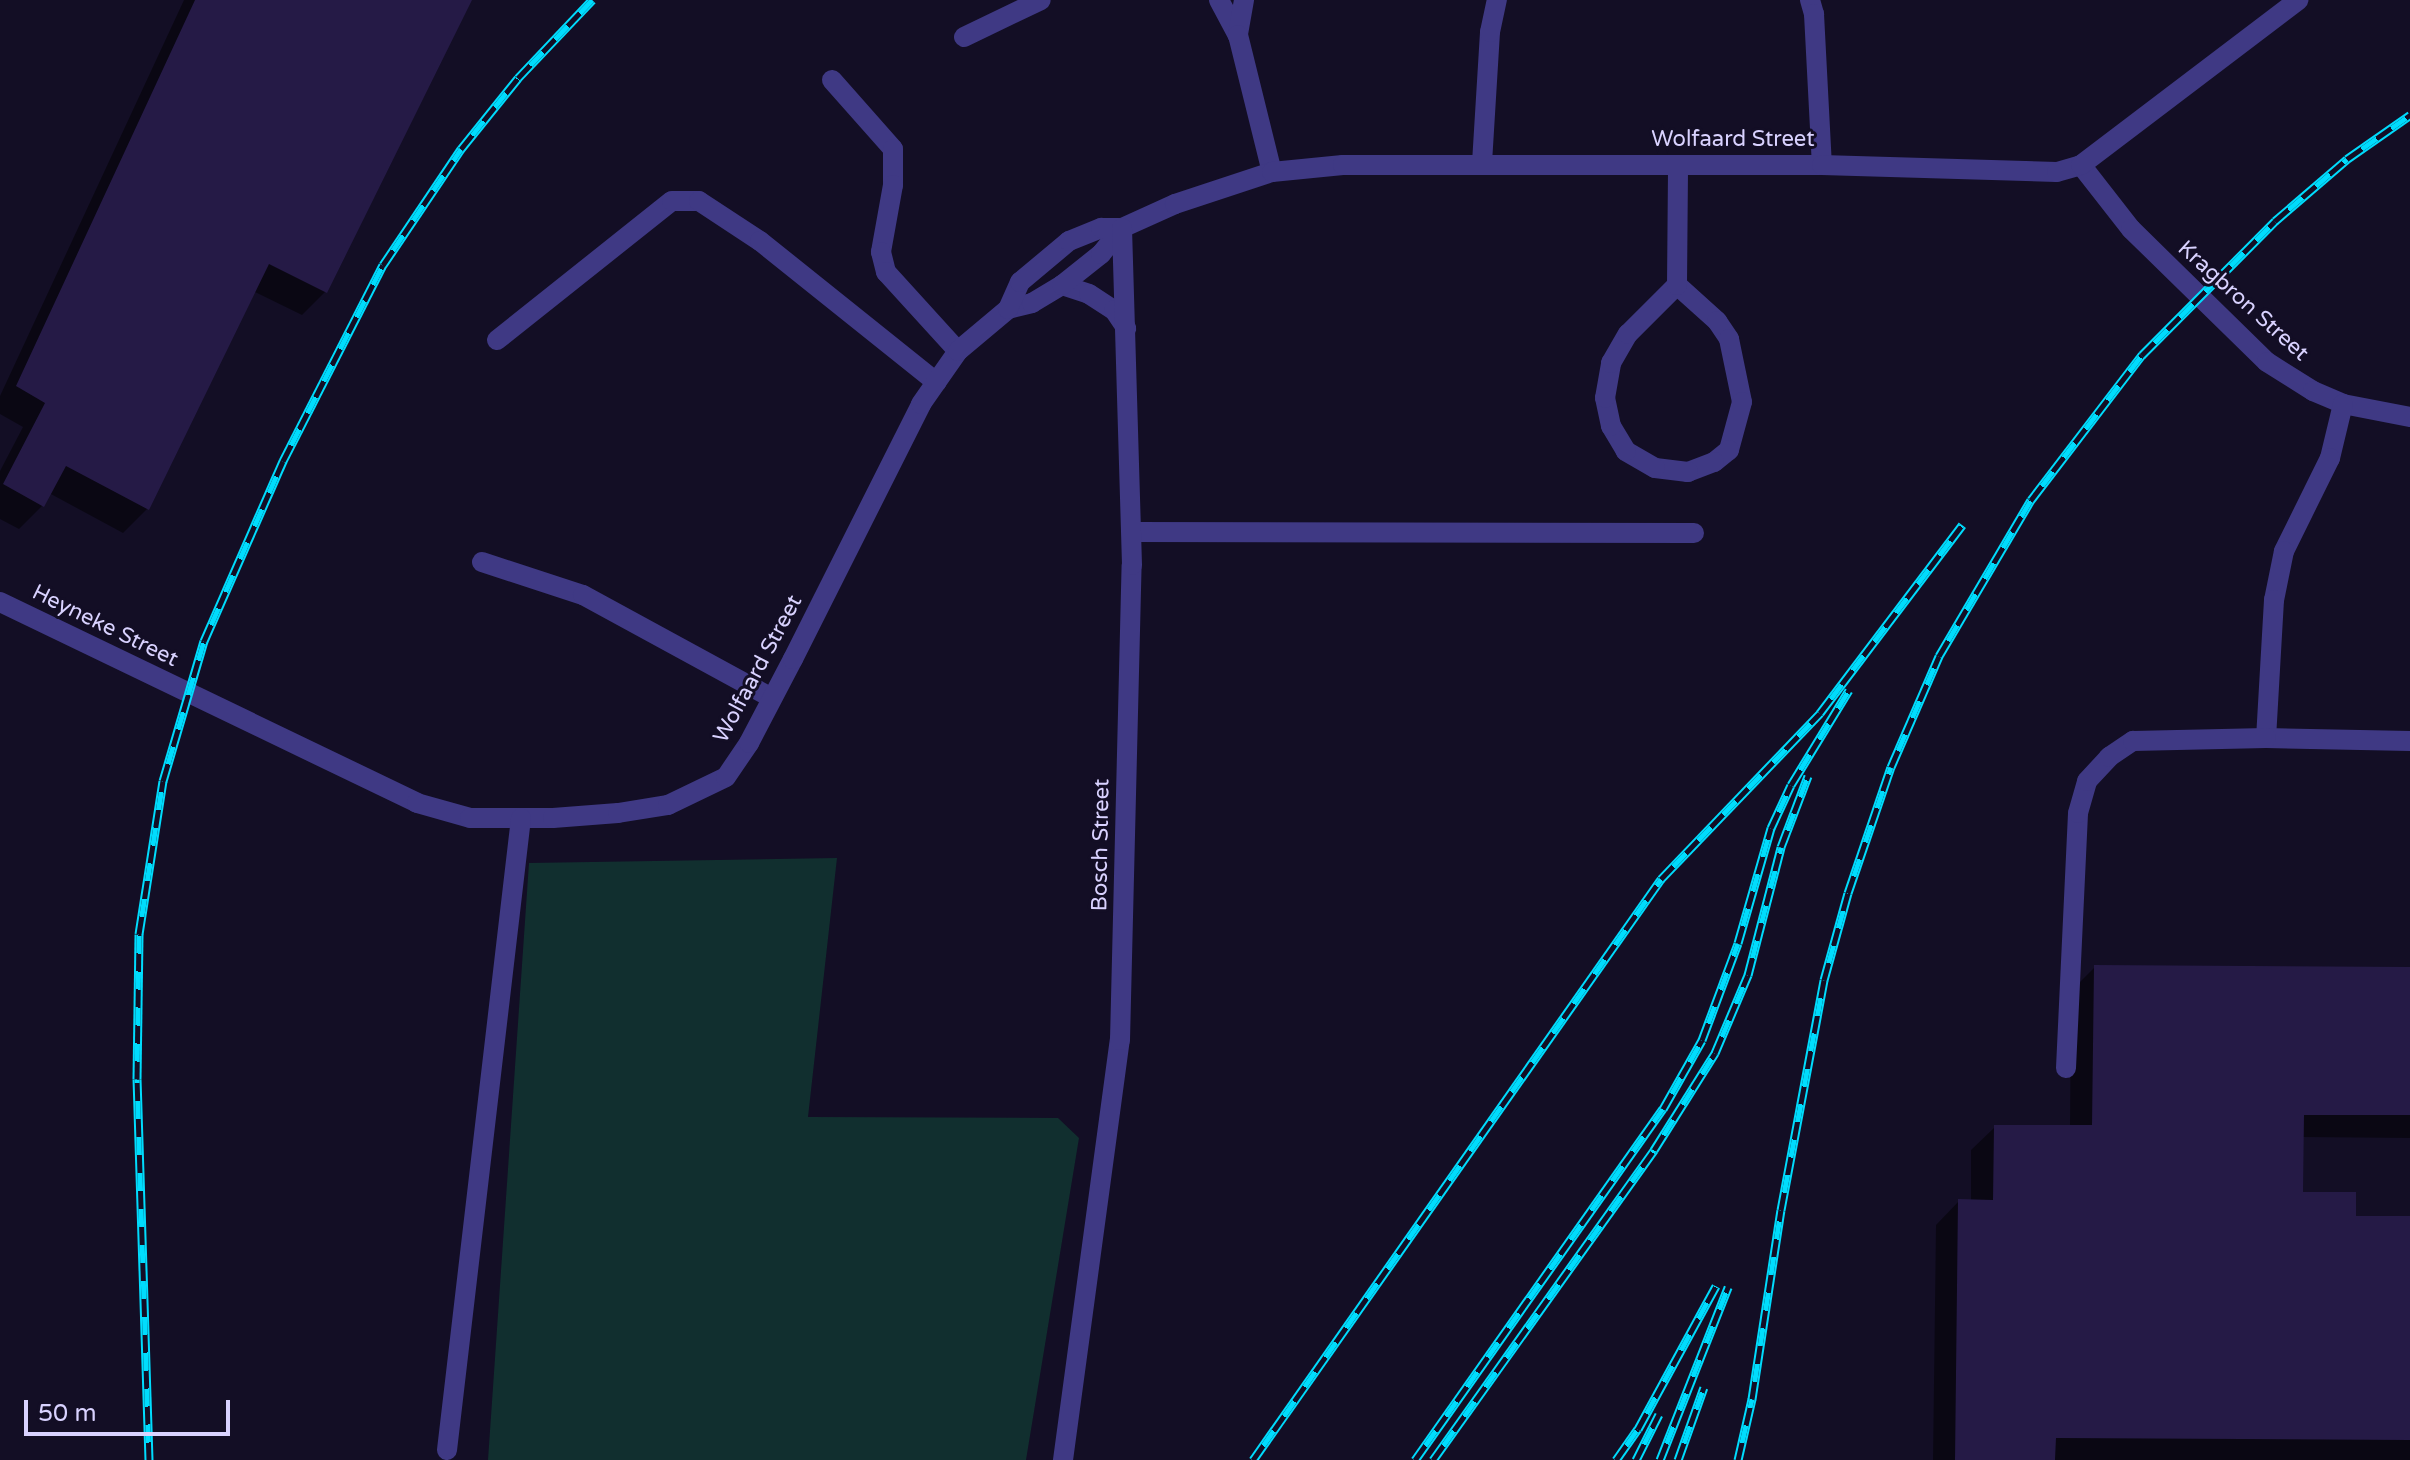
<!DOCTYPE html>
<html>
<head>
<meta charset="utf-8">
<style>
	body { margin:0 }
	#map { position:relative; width:2410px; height:1460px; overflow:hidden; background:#130e25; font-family:"Varela Round",sans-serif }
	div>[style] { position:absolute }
	.green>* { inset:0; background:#112f2f }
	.shadow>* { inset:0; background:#0007 }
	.building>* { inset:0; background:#251a46 }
	.minor>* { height:20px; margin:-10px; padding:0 10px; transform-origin:10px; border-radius:10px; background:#3f3984 }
	.rail>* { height:9px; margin-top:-4.5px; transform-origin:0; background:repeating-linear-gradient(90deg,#130e25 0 18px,#00dcfd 0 36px); box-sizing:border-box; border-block:2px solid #00dcfd }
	span { translate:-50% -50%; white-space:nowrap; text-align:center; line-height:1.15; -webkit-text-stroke:6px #130e25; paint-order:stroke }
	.street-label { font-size:22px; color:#d9d2ff }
	.scale { position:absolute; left:24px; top:1400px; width:206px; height:36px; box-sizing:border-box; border:4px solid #d9d2ff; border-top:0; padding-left:10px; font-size:24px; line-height:28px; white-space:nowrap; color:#d9d2ff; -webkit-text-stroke:6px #130e25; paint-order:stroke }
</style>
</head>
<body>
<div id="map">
	<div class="green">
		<i style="clip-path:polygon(837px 858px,808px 1117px,1058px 1118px,1079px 1138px,1026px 1460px,488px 1460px,529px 863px)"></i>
	</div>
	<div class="shadow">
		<i style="clip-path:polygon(184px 0,469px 0,325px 292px,302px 315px,253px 291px,147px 509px,123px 533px,49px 493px,42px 506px,19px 529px,0 519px,0 471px,23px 427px,0 414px,0 396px)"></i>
		<i style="clip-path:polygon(2095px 967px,2410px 969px,2410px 1138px,2302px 1137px,2301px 1194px,2354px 1218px,2410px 1218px,2410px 1460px,1933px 1460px,1936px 1225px,1959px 1201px,1971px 1201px,1971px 1150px,1995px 1127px,2070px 1127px,2071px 991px)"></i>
	</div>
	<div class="building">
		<i style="clip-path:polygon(195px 0,472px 0,327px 293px,269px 264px,149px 510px,66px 466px,44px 507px,3px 484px,45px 403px,16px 386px)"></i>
		<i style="clip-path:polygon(2094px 965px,2410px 967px,2410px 1115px,2304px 1115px,2303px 1192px,2356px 1192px,2356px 1216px,2410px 1216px,2410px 1440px,2056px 1438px,2055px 1460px,1955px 1460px,1958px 1199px,1993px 1200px,1994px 1125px,2092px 1125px)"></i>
	</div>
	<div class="minor">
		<i style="left:1219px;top:0;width:40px;rotate:62deg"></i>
		<i style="left:1244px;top:0;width:36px;rotate:100deg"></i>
		<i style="left:1238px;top:35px;width:141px;rotate:76.1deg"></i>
		<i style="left:1810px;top:0;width:15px;rotate:74deg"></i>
		<i style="left:1814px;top:14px;width:151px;rotate:87deg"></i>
		<i style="left:964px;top:37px;width:85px;rotate:-25.7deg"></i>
		<i style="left:832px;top:80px;width:92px;rotate:48.5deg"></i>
		<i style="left:893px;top:149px;width:36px;rotate:90deg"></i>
		<i style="left:893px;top:185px;width:68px;rotate:100.2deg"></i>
		<i style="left:881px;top:252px;width:21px;rotate:76deg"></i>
		<i style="left:886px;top:272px;width:107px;rotate:47.7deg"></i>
		<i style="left:1482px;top:163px;width:131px;rotate:-86.5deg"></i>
		<i style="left:1490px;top:32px;width:33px;rotate:-78deg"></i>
		<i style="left:2081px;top:165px;width:81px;rotate:52deg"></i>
		<i style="left:2131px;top:229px;width:190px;rotate:44.4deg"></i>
		<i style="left:2267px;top:362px;width:54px;rotate:32.2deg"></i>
		<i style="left:2313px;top:391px;width:33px;rotate:23deg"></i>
		<i style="left:2343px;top:404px;width:68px;rotate:11deg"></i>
		<i style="left:1062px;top:285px;width:28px;rotate:18deg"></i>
		<i style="left:1089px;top:294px;width:30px;rotate:33deg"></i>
		<i style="left:1114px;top:310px;width:22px;rotate:56deg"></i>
		<i style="left:1677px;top:285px;width:54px;rotate:42deg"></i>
		<i style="left:1717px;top:321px;width:22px;rotate:56deg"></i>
		<i style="left:1729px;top:339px;width:64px;rotate:78.3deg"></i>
		<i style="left:1742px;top:402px;width:50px;rotate:105.2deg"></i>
		<i style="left:1729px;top:450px;width:19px;rotate:141deg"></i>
		<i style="left:1714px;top:462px;width:28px;rotate:159deg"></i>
		<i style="left:1688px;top:472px;width:33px;rotate:-173deg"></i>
		<i style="left:1655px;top:468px;width:34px;rotate:-150deg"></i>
		<i style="left:1626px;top:451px;width:29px;rotate:-121deg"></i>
		<i style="left:1611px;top:426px;width:29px;rotate:-102deg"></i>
		<i style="left:1605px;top:398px;width:36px;rotate:-80deg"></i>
		<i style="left:1611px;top:363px;width:34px;rotate:-60deg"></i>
		<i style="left:1628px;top:334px;width:69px;rotate:-45deg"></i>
		<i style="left:1677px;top:285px;width:120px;rotate:-89.5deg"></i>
		<i style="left:1008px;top:309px;width:25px;rotate:-14deg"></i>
		<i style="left:1032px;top:303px;width:35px;rotate:-31deg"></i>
		<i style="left:1062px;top:285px;width:50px;rotate:-38.5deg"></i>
		<i style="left:1101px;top:254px;width:33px;rotate:-51deg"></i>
		<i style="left:497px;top:340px;width:223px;rotate:-38.5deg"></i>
		<i style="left:672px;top:201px;width:27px"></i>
		<i style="left:699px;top:201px;width:73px;rotate:33.3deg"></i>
		<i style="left:760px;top:241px;width:226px;rotate:38.7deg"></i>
		<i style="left:2343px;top:404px;width:56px;rotate:103.5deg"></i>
		<i style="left:2330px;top:458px;width:104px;rotate:116.3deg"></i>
		<i style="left:2284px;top:551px;width:50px;rotate:101.5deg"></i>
		<i style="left:2274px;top:600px;width:138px;rotate:93.3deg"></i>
		<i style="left:2266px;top:738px;width:144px;rotate:1.2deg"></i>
		<i style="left:1132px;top:532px;width:562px;rotate:0.1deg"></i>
		<i style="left:482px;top:562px;width:106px;rotate:18.1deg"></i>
		<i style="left:583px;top:595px;width:213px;rotate:28.6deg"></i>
		<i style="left:0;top:602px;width:463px;rotate:25.7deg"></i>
		<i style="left:417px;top:803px;width:55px;rotate:15.8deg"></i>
		<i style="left:470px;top:818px;width:83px"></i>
		<i style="left:553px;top:818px;width:65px;rotate:-4.4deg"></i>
		<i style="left:618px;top:813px;width:51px;rotate:-9.1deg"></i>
		<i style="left:668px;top:805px;width:64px;rotate:-25.8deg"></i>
		<i style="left:726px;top:777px;width:41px;rotate:-55.9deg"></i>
		<i style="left:749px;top:743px;width:95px;rotate:-62.4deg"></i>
		<i style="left:793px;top:659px;width:285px;rotate:-63.3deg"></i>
		<i style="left:921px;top:404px;width:65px;rotate:-55.1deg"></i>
		<i style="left:958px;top:351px;width:65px;rotate:-40deg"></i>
		<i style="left:1008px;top:309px;width:30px;rotate:-66deg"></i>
		<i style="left:1020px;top:282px;width:64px;rotate:-39.9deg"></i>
		<i style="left:1069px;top:241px;width:35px;rotate:-22deg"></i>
		<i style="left:1101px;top:228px;width:21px"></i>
		<i style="left:1122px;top:228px;width:58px;rotate:-24.4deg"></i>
		<i style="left:1175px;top:204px;width:102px;rotate:-18.3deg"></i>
		<i style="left:1272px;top:172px;width:71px;rotate:-5.6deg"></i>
		<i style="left:1343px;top:165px;width:479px"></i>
		<i style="left:1822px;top:165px;width:235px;rotate:1.7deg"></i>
		<i style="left:2057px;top:172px;width:25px;rotate:-16deg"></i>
		<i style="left:2081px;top:165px;width:273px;rotate:-37.2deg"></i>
		<i style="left:2066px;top:1068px;width:255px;rotate:-87.3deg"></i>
		<i style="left:2078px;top:813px;width:33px;rotate:-74deg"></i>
		<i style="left:2087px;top:781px;width:33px;rotate:-47deg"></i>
		<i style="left:2109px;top:757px;width:29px;rotate:-34deg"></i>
		<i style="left:2133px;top:741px;width:133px;rotate:-1.3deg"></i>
		<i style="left:447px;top:1450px;width:636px;rotate:-83.32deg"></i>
		<i style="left:1063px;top:1460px;width:424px;rotate:-82.3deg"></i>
		<i style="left:1120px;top:1040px;width:475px;rotate:-88.6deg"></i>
		<i style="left:1132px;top:565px;width:337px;rotate:-91.7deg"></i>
	</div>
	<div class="rail">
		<i style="left:149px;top:1460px;width:381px;rotate:-91.8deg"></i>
		<i style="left:137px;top:1079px;width:145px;rotate:-89.2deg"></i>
		<i style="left:139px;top:934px;width:155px;rotate:-81.1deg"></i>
		<i style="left:163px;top:781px;width:146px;rotate:-73.7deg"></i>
		<i style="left:204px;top:641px;width:197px;rotate:-66.3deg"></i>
		<i style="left:283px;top:461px;width:220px;rotate:-63deg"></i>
		<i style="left:383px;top:265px;width:140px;rotate:-56.1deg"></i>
		<i style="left:461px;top:149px;width:91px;rotate:-51.2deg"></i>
		<i style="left:518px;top:78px;width:108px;rotate:-46.5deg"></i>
		<i style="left:1253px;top:1460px;width:710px;rotate:-54.92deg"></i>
		<i style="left:1661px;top:879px;width:230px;rotate:-46.2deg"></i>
		<i style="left:1820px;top:713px;width:236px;rotate:-52.9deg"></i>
		<i style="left:1415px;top:1460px;width:430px;rotate:-54.8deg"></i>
		<i style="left:1663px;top:1109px;width:79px;rotate:-60.5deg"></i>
		<i style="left:1702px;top:1040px;width:103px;rotate:-69.6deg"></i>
		<i style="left:1738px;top:943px;width:120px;rotate:-74deg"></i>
		<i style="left:1771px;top:828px;width:47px;rotate:-65.1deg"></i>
		<i style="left:1791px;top:785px;width:111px;rotate:-58.6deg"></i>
		<i style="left:1433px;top:1460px;width:381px;rotate:-54.5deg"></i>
		<i style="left:1654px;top:1150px;width:115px;rotate:-57.8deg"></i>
		<i style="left:1715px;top:1053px;width:85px;rotate:-67.1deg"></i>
		<i style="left:1748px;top:975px;width:132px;rotate:-75.5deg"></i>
		<i style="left:1781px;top:847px;width:76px;rotate:-69.2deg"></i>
		<i style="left:1616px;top:1460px;width:38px;rotate:-55deg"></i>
		<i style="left:1638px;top:1429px;width:163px;rotate:-61.4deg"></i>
		<i style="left:1636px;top:1460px;width:51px;rotate:-63.4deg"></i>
		<i style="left:1660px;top:1460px;width:186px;rotate:-68.5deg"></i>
		<i style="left:1678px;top:1460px;width:77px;rotate:-70.4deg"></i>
		<i style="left:1738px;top:1460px;width:63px;rotate:-77.1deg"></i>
		<i style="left:1752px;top:1399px;width:191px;rotate:-81.3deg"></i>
		<i style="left:1781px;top:1210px;width:234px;rotate:-79.4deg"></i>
		<i style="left:1824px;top:980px;width:90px;rotate:-74.6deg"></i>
		<i style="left:1848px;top:893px;width:133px;rotate:-71.2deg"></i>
		<i style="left:1891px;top:767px;width:121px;rotate:-66.6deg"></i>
		<i style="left:1939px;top:656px;width:181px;rotate:-59.5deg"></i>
		<i style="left:2031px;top:500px;width:183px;rotate:-52.6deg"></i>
		<i style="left:2142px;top:355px;width:189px;rotate:-45.2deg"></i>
		<i style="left:2275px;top:221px;width:95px;rotate:-40.7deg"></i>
		<i style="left:2347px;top:159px;width:77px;rotate:-34.9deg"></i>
	</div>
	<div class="street-label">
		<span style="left:1733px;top:140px">Wolfaard Street</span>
		<span style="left:2243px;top:301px;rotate:42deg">Kragbron Street</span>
		<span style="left:105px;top:626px;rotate:26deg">Heyneke Street</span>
		<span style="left:758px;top:669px;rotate:-62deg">Wolfaard Street</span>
		<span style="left:1101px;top:845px;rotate:-89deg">Bosch Street</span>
	</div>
	<div class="scale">50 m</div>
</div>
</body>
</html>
